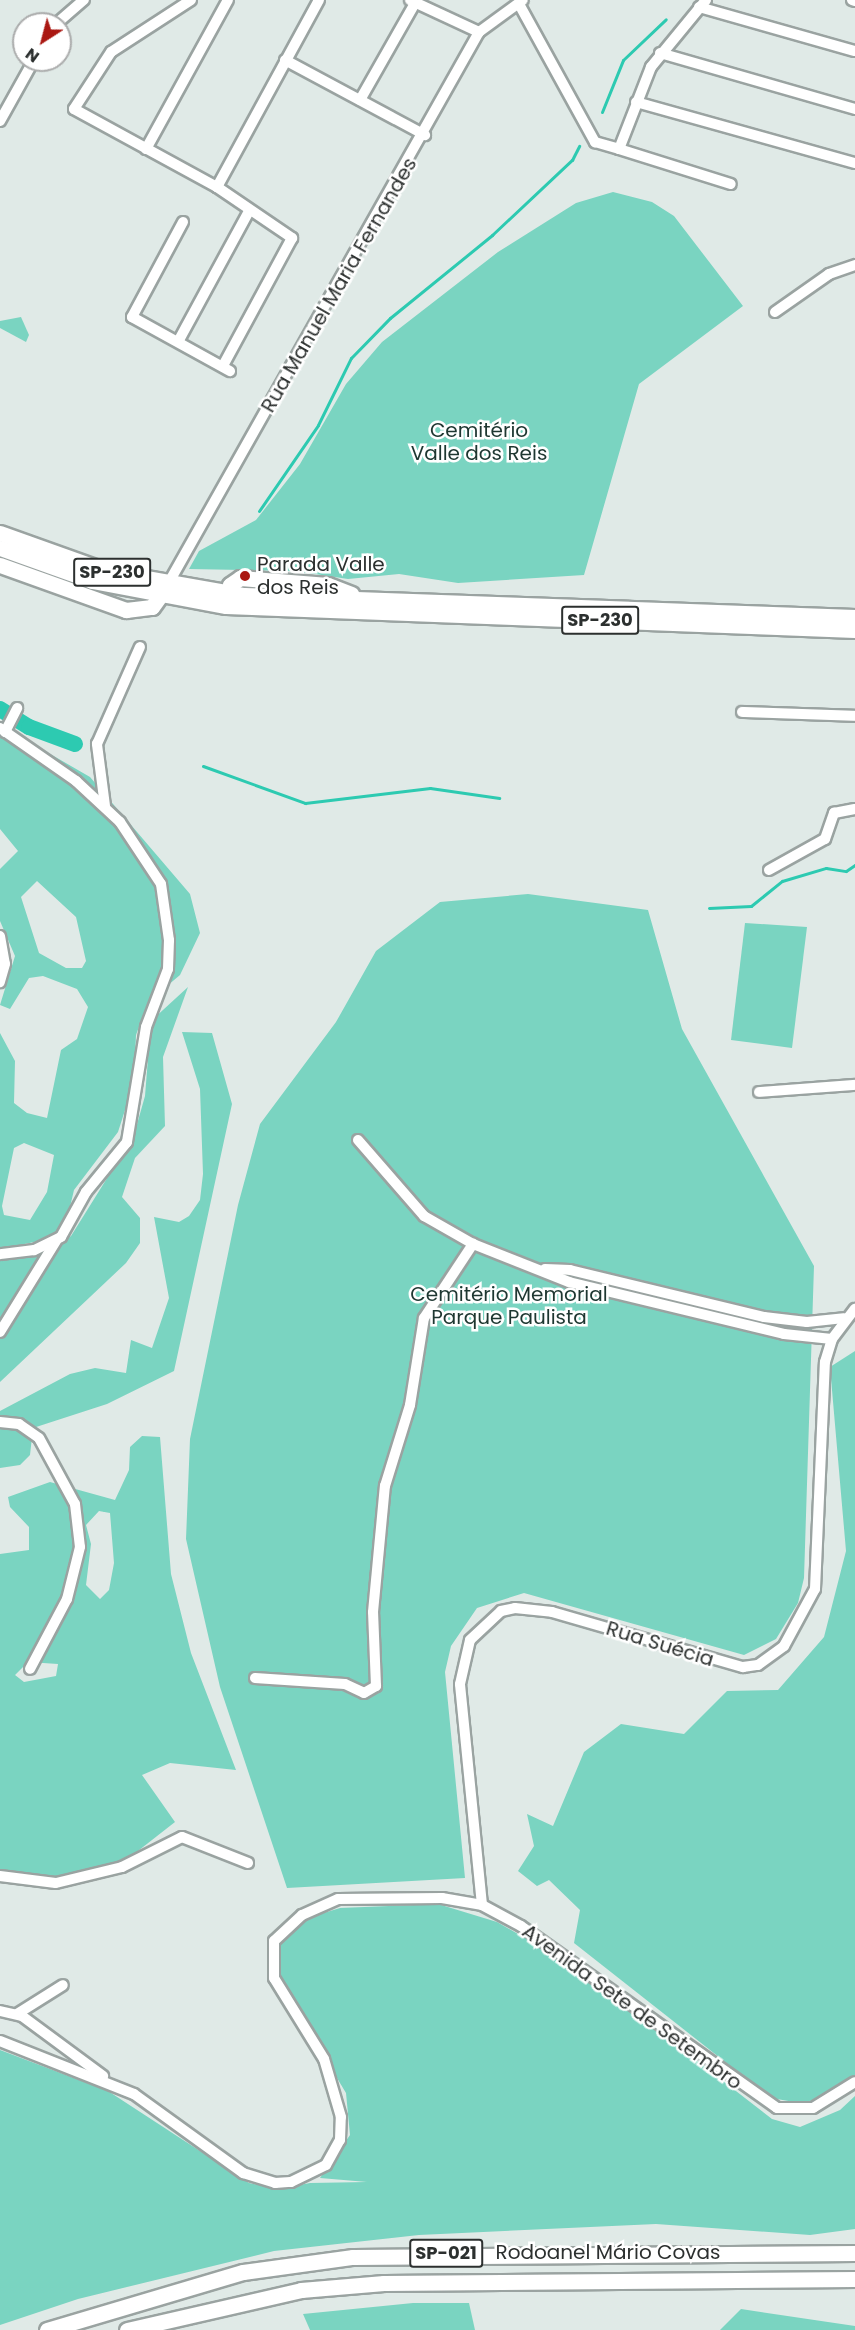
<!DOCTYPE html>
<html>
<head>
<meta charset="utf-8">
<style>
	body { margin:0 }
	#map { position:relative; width:855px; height:2330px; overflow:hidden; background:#e0eae7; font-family:Poppins,sans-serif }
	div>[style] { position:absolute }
	.green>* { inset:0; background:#7ad4c1 }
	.stream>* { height:3px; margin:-1.5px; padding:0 1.5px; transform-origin:1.5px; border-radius:1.5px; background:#2dcab1 }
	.river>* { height:16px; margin:-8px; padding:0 8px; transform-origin:8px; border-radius:8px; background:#2dcab1 }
	.roads { filter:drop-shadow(2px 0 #9aa3a1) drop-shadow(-2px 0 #9aa3a1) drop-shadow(0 2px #9aa3a1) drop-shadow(0 -2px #9aa3a1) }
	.minor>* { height:10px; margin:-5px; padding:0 5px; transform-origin:5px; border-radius:5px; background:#fff }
	.highway>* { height:15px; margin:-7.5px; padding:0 7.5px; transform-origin:7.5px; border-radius:7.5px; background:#fff }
	.dots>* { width:16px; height:16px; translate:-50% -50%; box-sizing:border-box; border:3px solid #fff; border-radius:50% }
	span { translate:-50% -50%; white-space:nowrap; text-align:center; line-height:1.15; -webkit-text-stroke:5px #fff; paint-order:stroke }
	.shield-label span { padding:2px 4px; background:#fff; border:2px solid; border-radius:4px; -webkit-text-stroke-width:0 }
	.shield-label { font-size:18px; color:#2c302f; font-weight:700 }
	.street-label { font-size:20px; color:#2c302f }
	.park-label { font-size:20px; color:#1e3731 }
	.poi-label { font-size:20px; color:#2c302f }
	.left { translate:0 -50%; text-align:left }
	.north { position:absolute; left:12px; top:12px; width:60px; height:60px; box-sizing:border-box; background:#fff; border:2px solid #abacac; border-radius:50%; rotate:216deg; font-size:16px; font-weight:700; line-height:24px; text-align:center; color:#2c302f }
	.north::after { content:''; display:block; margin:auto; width:21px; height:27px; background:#aa1812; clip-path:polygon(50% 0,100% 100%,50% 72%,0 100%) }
</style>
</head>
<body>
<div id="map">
	<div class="green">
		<i style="clip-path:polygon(613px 192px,652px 202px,674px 216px,743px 306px,639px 384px,584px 575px,458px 583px,399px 574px,348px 579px,295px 571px,189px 569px,199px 551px,256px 520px,300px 464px,346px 384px,382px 342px,498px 252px,576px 203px)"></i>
		<i style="clip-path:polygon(21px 317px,29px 335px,26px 342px,0 328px,0 321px)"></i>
		<i style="clip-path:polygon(evenodd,0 725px,90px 777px,190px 894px,200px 933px,180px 975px,148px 1002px,136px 1035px,134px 1082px,118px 1132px,74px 1190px,66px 1224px,44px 1240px,0 1249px,0 1033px,15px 1061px,14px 1103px,27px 1113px,47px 1118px,61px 1050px,77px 1039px,88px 1007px,77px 989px,43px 976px,29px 978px,10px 1009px,0 1005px,15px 956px,0 921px,0 869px,18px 851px,0 829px,0 725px,37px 881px,76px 917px,86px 961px,82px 968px,66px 968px,39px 953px,21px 897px,37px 881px,0 725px,24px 1143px,54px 1155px,47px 1192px,30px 1220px,4px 1215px,2px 1206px,14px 1148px,24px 1143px)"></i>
		<i style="clip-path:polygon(528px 894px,648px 910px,682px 1029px,814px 1266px,804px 1578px,798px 1603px,776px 1639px,744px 1655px,524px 1593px,477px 1608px,451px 1646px,445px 1672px,465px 1878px,287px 1888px,220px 1687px,186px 1539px,190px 1439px,238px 1205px,260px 1124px,336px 1022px,376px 951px,440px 902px)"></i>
		<i style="clip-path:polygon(745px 923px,807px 927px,792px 1048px,731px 1040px)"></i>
		<i style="clip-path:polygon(188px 987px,163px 1057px,165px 1126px,135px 1158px,122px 1197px,140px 1218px,140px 1243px,126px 1263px,0 1382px,0 1260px,46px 1255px,71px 1236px,134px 1135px,145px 1096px,151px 1021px)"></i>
		<i style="clip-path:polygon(182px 1032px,212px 1033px,232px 1104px,174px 1371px,107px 1404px,33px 1428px,30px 1455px,20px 1465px,0 1468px,0 1411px,70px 1374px,95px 1368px,126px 1373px,131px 1340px,152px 1348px,169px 1298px,154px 1217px,179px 1222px,189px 1216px,200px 1200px,203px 1174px,200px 1089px)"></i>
		<i style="clip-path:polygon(855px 1351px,855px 2076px,828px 2097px,800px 2103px,771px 2098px,574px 1943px,580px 1910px,549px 1880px,537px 1886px,518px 1871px,534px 1846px,527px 1814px,553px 1826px,584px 1752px,621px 1724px,684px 1734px,727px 1691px,778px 1690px,824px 1637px,846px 1551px,830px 1367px)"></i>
		<i style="clip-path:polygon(evenodd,142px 1436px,160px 1437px,171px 1574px,191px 1653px,236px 1770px,170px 1763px,142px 1775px,175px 1822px,120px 1865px,45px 1888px,0 1881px,0 1554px,29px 1550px,29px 1527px,10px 1507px,8px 1497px,50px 1482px,115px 1500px,129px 1470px,130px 1447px,142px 1436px,99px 1511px,110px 1513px,114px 1563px,109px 1590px,100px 1599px,86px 1585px,91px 1544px,86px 1525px,99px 1511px,142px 1436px,28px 1662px,58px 1664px,56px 1676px,24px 1682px,15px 1675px,28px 1662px)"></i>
		<i style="clip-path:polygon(438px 1904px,497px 1922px,576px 1967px,772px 2119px,800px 2127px,840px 2110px,855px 2096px,855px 2229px,810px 2235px,656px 2224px,419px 2235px,274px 2251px,78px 2299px,0 2325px,0 2050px,108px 2091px,249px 2183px,279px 2189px,310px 2183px,367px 2182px,320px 2178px,350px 2135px,346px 2093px,280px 1983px,274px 1958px,280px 1938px,304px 1919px,340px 1908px)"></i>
		<i style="clip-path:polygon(413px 2303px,469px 2303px,475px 2330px,310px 2330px,303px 2314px)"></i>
		<i style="clip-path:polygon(741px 2309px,855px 2326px,855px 2330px,720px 2330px)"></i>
	</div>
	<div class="stream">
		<i style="left:602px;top:112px;width:56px;rotate:-68deg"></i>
		<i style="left:623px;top:60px;width:59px;rotate:-43.6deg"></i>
		<i style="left:259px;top:511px;width:104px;rotate:-55.5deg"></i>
		<i style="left:318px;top:425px;width:75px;rotate:-63.8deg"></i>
		<i style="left:351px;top:358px;width:56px;rotate:-45.7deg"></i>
		<i style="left:390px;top:318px;width:132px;rotate:-39.1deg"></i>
		<i style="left:492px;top:235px;width:110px;rotate:-43.2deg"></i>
		<i style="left:572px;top:160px;width:16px;rotate:-63deg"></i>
		<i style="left:203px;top:766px;width:109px;rotate:19.9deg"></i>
		<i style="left:305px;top:803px;width:126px;rotate:-6.8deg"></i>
		<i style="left:430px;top:788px;width:70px;rotate:8.2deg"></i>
		<i style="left:709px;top:908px;width:42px;rotate:-2.7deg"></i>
		<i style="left:751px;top:906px;width:40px;rotate:-39deg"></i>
		<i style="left:782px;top:881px;width:46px;rotate:-16.5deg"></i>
		<i style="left:826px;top:868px;width:20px;rotate:9deg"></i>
		<i style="left:846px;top:871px;width:11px;rotate:-34deg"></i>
	</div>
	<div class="river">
		<i style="left:0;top:709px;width:34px;rotate:32deg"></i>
		<i style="left:29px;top:727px;width:49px;rotate:20.3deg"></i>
	</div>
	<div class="roads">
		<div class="minor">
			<i style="left:191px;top:0;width:95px;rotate:147deg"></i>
			<i style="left:111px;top:52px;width:68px;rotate:123deg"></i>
			<i style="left:74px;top:109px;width:163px;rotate:28.6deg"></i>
			<i style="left:217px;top:187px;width:91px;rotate:34.2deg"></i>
			<i style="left:292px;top:238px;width:143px;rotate:118.4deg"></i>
			<i style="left:410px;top:0;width:76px;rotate:24.9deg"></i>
			<i style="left:706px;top:0;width:87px;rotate:129.4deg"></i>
			<i style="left:651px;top:67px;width:88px;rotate:111.3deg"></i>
			<i style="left:619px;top:149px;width:117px;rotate:17.4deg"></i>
			<i style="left:852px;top:0;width:3px;rotate:18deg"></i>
			<i style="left:519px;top:4px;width:158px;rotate:61.2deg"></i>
			<i style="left:595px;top:142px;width:25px;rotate:16deg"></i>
			<i style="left:699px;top:7px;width:162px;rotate:15.8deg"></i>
			<i style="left:56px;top:24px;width:37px;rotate:-41deg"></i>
			<i style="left:660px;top:53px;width:203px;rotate:16deg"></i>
			<i style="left:285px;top:60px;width:159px;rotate:28.2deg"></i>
			<i style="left:360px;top:100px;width:112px;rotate:-60.4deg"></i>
			<i style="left:636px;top:102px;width:227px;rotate:15.6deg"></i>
			<i style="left:0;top:121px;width:70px;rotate:-60.9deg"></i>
			<i style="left:146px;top:149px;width:170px;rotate:-61.2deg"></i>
			<i style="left:217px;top:187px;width:213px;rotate:-61.4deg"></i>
			<i style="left:183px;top:222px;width:108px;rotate:118.2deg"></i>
			<i style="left:132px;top:317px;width:112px;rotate:28.9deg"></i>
			<i style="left:775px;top:312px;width:66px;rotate:-35.1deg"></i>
			<i style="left:829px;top:274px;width:28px;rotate:-19deg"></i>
			<i style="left:179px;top:340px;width:147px;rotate:-61.5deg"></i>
			<i style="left:168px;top:584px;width:634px;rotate:-60.6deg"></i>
			<i style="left:479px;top:32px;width:54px;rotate:-36deg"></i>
			<i style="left:742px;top:712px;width:113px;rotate:2deg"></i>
			<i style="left:0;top:728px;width:93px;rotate:34.9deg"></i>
			<i style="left:76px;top:781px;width:60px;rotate:43deg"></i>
			<i style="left:120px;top:822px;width:74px;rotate:56.5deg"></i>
			<i style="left:161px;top:884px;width:57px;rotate:81.9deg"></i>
			<i style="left:169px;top:940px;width:29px;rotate:92deg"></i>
			<i style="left:168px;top:969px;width:62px;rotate:110.8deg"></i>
			<i style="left:146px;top:1027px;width:117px;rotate:99.4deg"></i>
			<i style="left:127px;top:1142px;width:65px;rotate:129.4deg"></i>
			<i style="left:86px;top:1192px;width:51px;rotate:119.1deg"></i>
			<i style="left:61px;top:1237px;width:30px;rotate:154deg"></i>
			<i style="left:34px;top:1250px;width:34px;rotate:173deg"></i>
			<i style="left:5px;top:732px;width:27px;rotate:-63deg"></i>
			<i style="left:105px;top:806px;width:63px;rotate:-97.4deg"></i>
			<i style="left:97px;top:744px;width:106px;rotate:-66.1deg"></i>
			<i style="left:769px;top:870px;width:64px;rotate:-29deg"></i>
			<i style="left:825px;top:839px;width:28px;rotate:-71deg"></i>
			<i style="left:834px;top:813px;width:21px;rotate:-11deg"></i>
			<i style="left:0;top:936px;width:28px;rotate:80deg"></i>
			<i style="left:5px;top:964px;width:19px;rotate:106deg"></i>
			<i style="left:759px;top:1092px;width:96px;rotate:-4.2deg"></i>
			<i style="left:358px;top:1140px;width:101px;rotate:49deg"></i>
			<i style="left:424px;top:1216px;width:56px;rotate:29.7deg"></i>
			<i style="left:473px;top:1244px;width:103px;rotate:21.6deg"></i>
			<i style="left:569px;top:1282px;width:221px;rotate:13.6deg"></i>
			<i style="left:784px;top:1334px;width:48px;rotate:5.9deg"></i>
			<i style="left:545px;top:1269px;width:25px;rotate:2deg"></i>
			<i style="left:570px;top:1270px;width:200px;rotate:13.6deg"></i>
			<i style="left:764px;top:1317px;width:43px;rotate:6.6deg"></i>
			<i style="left:807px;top:1322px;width:37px;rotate:-6deg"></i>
			<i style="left:0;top:1332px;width:107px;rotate:-58.4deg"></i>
			<i style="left:0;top:1422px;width:19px;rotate:6deg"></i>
			<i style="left:19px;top:1424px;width:24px;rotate:35deg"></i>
			<i style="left:39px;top:1438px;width:75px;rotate:61.4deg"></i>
			<i style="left:75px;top:1504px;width:43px;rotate:83.4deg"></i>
			<i style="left:80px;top:1547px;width:54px;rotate:104deg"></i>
			<i style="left:67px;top:1599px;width:79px;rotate:117.9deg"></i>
			<i style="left:255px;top:1678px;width:90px;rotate:3.8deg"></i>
			<i style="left:345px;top:1684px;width:21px;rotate:25deg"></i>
			<i style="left:364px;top:1693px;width:14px;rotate:-30deg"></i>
			<i style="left:376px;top:1686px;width:74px;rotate:-92.3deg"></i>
			<i style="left:373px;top:1612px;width:127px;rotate:-84.6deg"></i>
			<i style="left:385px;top:1486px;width:85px;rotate:-72.8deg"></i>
			<i style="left:410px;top:1405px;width:88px;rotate:-80.9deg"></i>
			<i style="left:424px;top:1318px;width:89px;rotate:-56.5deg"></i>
			<i style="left:0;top:1876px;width:56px;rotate:7.1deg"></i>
			<i style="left:56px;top:1883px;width:68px;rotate:-13.6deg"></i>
			<i style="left:122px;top:1867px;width:67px;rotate:-26.6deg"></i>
			<i style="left:182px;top:1837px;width:71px;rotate:21.5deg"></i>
			<i style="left:482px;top:1905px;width:222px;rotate:-95.7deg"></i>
			<i style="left:460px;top:1684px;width:45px;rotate:-77.2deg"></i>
			<i style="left:470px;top:1640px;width:42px;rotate:-43.1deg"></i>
			<i style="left:501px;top:1611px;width:14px;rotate:-12deg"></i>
			<i style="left:515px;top:1608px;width:37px;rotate:6deg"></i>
			<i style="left:552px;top:1612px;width:199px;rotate:16.1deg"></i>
			<i style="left:743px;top:1667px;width:15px;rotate:-8deg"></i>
			<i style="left:758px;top:1665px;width:32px;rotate:-36deg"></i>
			<i style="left:784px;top:1646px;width:65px;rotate:-61.5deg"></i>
			<i style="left:815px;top:1589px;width:227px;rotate:-87.5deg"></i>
			<i style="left:825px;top:1362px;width:24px;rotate:-73deg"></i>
			<i style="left:832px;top:1339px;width:38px;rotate:-53deg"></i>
			<i style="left:0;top:2011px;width:23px;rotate:13deg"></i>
			<i style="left:22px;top:2016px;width:101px;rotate:36.5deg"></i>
			<i style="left:17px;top:2014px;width:54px;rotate:-32.2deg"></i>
			<i style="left:0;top:2041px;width:144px;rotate:21.6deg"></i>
			<i style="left:134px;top:2094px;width:135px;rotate:35.9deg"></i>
			<i style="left:243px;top:2173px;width:34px;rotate:17deg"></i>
			<i style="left:275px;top:2183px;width:16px;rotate:-4deg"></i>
			<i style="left:291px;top:2182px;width:39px;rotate:-26deg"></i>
			<i style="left:326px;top:2165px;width:29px;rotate:-61deg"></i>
			<i style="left:340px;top:2140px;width:23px;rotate:-88deg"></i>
			<i style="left:341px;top:2117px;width:60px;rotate:-106.3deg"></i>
			<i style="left:324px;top:2059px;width:95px;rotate:-121.7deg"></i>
			<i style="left:274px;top:1978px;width:37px;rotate:-90deg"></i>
			<i style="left:274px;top:1941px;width:38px;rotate:-43deg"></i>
			<i style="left:302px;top:1915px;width:39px;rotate:-24deg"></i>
			<i style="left:338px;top:1899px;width:104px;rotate:-0.6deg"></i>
			<i style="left:442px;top:1898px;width:41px;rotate:9.9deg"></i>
			<i style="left:482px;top:1905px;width:44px;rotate:28.3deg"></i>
			<i style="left:521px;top:1926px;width:314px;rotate:35.4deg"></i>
			<i style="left:777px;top:2108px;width:36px"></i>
			<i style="left:813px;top:2108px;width:49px;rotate:-31.8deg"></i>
		</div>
		<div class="highway">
			<i style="left:0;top:533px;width:113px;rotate:19.7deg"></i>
			<i style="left:106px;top:571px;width:140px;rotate:9.9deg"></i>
			<i style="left:244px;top:595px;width:611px;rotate:2.06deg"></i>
			<i style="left:0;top:548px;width:98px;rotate:19.7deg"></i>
			<i style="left:92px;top:581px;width:136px;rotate:10.6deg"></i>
			<i style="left:226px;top:606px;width:629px;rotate:2.19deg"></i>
			<i style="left:0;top:565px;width:134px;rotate:19.7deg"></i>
			<i style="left:126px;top:610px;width:26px;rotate:-7deg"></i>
			<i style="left:152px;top:607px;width:22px;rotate:-54deg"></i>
			<i style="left:227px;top:600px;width:15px;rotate:-79deg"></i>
			<i style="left:230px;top:585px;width:12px;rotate:-35deg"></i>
			<i style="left:240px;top:578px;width:88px;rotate:4.5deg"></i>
			<i style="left:328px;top:585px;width:25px;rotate:21deg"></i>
			<i style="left:47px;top:2330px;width:204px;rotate:-16.5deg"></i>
			<i style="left:243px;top:2272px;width:111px;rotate:-7.8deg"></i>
			<i style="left:353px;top:2257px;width:502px;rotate:-0.46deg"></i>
			<i style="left:127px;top:2330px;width:179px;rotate:-12.9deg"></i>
			<i style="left:301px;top:2290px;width:83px;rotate:-4.8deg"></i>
			<i style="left:384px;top:2283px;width:471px;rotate:-0.5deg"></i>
		</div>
	</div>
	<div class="dots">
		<i style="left:245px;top:576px;background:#aa1812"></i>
	</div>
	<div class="shield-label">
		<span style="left:112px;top:572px">SP-230</span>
		<span style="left:600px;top:620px">SP-230</span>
		<span style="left:446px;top:2253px">SP-021</span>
	</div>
	<div class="street-label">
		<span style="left:339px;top:285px;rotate:-60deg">Rua Manuel Maria Fernandes</span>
		<span style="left:660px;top:1644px;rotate:17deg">Rua Suécia</span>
		<span style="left:632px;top:2007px;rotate:36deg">Avenida Sete de Setembro</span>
		<span style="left:608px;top:2252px">Rodoanel Mário Covas</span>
	</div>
	<div class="park-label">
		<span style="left:479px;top:442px">Cemitério<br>Valle dos Reis</span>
		<span style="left:509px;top:1306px">Cemitério Memorial<br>Parque Paulista</span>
	</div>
	<div class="poi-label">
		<span class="left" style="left:257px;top:576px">Parada Valle<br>dos Reis</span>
	</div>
	<div class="north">N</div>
</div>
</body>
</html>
